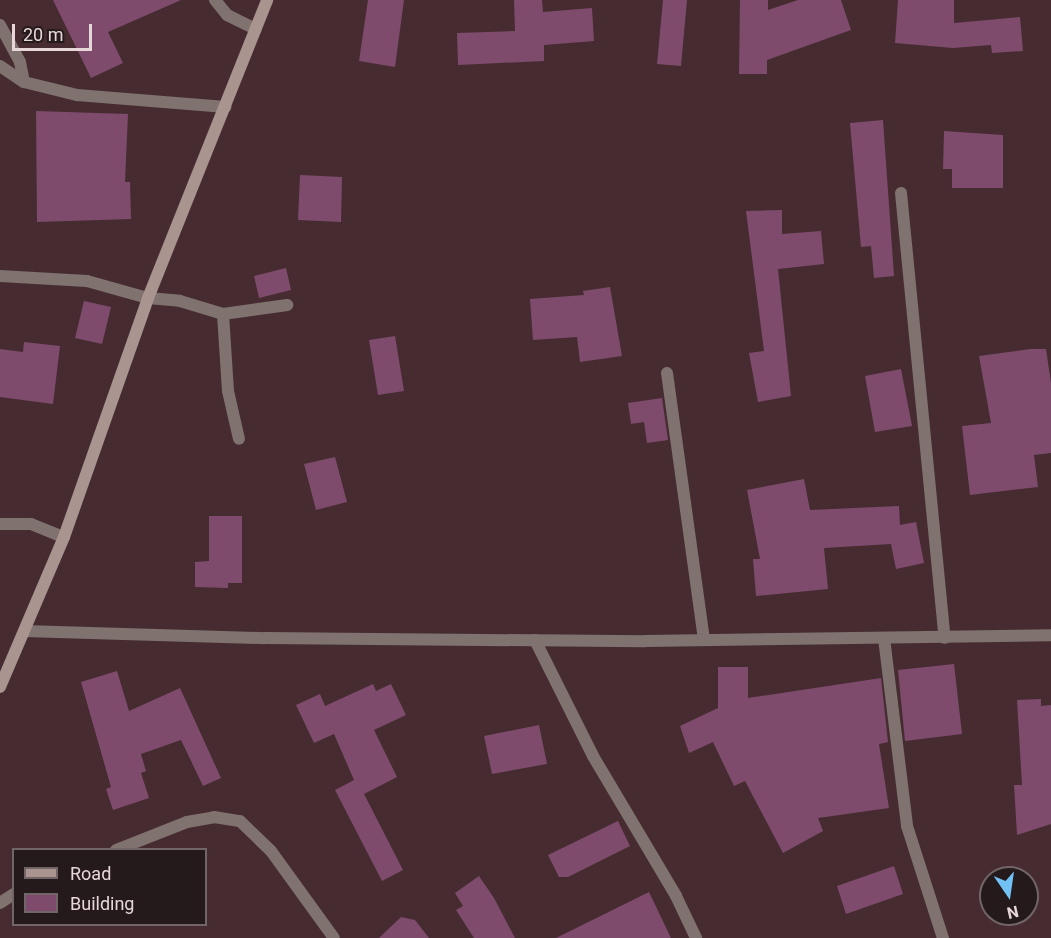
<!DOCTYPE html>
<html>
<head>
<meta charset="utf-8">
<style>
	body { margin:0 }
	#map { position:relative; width:1051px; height:938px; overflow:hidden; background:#462c31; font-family:Roboto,sans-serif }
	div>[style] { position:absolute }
	.building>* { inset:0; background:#7e4b6c }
	.service>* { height:12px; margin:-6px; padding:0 6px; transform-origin:6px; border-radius:6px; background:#7f726f }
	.minor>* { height:12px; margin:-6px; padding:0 6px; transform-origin:6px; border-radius:6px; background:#7f726f }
	.secondary>* { height:12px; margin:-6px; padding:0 6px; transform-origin:6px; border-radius:6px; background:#a99490 }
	span { translate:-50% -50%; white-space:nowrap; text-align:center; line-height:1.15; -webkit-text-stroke:4.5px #24191b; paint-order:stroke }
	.legend { position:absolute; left:12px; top:848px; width:195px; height:78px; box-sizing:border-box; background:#24191b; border:2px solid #726567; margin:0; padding:8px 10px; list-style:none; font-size:18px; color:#e8d7d9 }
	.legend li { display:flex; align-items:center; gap:12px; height:30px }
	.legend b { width:30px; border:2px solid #726567 }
	.north { position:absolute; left:979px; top:866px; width:60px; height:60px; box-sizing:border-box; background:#24191b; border:2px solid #726567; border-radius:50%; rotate:167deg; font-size:16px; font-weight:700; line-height:24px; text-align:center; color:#e8d7d9 }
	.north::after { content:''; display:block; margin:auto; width:21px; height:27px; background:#72c1f5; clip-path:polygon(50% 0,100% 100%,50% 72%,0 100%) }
	.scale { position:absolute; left:12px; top:24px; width:80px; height:27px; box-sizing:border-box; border:3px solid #e8d7d9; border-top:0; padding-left:8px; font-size:18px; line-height:21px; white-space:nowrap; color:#e8d7d9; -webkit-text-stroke:4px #24191b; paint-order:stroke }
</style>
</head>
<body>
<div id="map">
	<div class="building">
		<i style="clip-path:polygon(53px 0,181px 0,108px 32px,123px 63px,91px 78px)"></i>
		<i style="clip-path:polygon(368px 0,404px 0,395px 67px,359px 61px)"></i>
		<i style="clip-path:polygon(514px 0,542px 0,543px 12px,592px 8px,594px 41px,544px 45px,544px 61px,458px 65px,457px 33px,515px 31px)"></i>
		<i style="clip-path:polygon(663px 0,687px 0,681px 66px,657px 64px)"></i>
		<i style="clip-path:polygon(740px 0,768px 0,768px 10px,798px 0,841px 0,851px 30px,767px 60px,767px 74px,739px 74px)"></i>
		<i style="clip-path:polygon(898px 0,954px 0,954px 23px,1020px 17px,1023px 51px,992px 53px,991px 45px,953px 48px,895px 43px)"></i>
		<i style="clip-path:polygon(36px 111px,128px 114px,125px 182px,130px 182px,131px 219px,37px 222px)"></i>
		<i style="clip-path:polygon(883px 120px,894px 276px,874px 278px,871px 246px,861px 247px,850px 123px)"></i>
		<i style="clip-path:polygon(944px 131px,1003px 135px,1003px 188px,952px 188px,952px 169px,943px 169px)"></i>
		<i style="clip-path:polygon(300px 175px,342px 177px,341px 222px,298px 220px)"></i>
		<i style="clip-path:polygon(782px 210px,782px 234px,821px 231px,824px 264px,778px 269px,791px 396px,758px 402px,749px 353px,764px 351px,746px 211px)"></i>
		<i style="clip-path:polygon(286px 268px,291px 290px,259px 298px,254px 276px)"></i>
		<i style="clip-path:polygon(610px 287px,622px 356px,580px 362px,577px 337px,533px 340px,530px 299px,584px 295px,583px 291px)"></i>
		<i style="clip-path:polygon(84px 301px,111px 307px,102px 344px,75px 338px)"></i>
		<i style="clip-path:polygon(395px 336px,404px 391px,378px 395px,369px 340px)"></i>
		<i style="clip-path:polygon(24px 342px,60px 346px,53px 404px,0 397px,0 349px,23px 352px)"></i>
		<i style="clip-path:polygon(1030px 349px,1046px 349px,1051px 383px,1051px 453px,1034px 455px,1038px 487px,970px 495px,962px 426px,991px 423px,979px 356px)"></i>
		<i style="clip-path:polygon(901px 369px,912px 426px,875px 432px,865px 376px)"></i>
		<i style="clip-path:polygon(662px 398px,668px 440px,647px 443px,644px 422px,631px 424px,628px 403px)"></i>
		<i style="clip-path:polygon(335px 457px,347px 502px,316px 510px,304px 464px)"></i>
		<i style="clip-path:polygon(804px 479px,810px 510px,899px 506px,900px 525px,916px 522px,924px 563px,896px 569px,891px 544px,824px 548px,828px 589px,756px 596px,753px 559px,760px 559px,747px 490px)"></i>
		<i style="clip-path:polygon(209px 516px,242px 516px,242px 583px,228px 583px,228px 588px,195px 587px,195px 562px,209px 561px)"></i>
		<i style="clip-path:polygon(954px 664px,962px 734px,905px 741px,898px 670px)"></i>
		<i style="clip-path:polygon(718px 667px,748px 667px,748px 698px,881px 678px,888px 742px,879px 744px,889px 808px,818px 818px,823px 831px,783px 853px,745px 781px,734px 786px,713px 742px,689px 753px,680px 726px,718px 708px)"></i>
		<i style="clip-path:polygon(117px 671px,129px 711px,180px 688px,221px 778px,203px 786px,181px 740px,141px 754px,146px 771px,141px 773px,149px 798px,113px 810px,106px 789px,111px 787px,81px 682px)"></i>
		<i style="clip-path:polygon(373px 684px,376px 691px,391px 684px,406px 715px,374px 730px,397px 777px,364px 794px,403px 870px,382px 881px,335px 790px,354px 780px,334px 734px,314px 743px,296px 705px,320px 694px,325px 706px)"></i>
		<i style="clip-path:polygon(1041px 699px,1041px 706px,1051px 705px,1051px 824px,1017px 835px,1014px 785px,1022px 785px,1017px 700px)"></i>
		<i style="clip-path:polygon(539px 725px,547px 764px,492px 774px,484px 736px)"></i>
		<i style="clip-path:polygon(618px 821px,630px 846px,568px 877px,559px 877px,548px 855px)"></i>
		<i style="clip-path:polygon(894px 866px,903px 894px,846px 914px,837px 886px)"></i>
		<i style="clip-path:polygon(479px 876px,494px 898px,515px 938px,474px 938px,456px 910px,463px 906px,455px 893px)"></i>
		<i style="clip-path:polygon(649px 892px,671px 938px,556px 938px)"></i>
		<i style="clip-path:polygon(401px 917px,415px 920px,429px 938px,379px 938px)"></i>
	</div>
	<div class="service">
		<i style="left:0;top:25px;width:42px;rotate:61.6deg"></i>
		<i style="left:20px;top:62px;width:20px;rotate:79deg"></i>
		<i style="left:901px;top:193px;width:447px;rotate:84.4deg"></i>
		<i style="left:148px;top:298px;width:32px;rotate:5deg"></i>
		<i style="left:180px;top:301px;width:45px;rotate:16.8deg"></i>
		<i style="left:223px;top:314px;width:65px;rotate:-8deg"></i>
		<i style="left:223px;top:314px;width:77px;rotate:86.3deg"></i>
		<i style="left:228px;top:391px;width:49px;rotate:77.1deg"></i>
		<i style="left:667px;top:373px;width:268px;rotate:82.1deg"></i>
		<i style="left:884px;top:638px;width:189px;rotate:83deg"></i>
		<i style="left:907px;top:826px;width:118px;rotate:72.2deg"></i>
		<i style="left:535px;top:640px;width:130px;rotate:63.4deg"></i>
		<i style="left:593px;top:756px;width:163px;rotate:59.3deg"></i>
		<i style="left:676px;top:896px;width:47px;rotate:64.5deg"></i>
	</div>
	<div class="minor">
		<i style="left:215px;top:0;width:19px;rotate:51deg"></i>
		<i style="left:227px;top:15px;width:32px;rotate:26deg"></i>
		<i style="left:0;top:66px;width:29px;rotate:34deg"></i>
		<i style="left:24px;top:82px;width:55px;rotate:13.8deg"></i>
		<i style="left:77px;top:95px;width:149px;rotate:4.6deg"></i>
		<i style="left:0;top:276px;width:87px;rotate:3.3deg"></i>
		<i style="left:87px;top:281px;width:63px;rotate:15.6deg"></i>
		<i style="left:0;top:524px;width:31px"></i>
		<i style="left:31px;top:524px;width:35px;rotate:22deg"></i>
		<i style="left:24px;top:631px;width:241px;rotate:1.7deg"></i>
		<i style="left:265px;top:638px;width:380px;rotate:0.5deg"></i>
		<i style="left:645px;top:641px;width:406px;rotate:-0.8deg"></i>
		<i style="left:116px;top:850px;width:76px;rotate:-21.5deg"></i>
		<i style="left:187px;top:822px;width:27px;rotate:-10deg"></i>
		<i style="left:214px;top:817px;width:26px;rotate:9deg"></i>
		<i style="left:240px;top:821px;width:43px;rotate:44.1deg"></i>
		<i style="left:271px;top:851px;width:107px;rotate:54.1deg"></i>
		<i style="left:0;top:903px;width:17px;rotate:-33deg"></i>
	</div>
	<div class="secondary">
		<i style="left:0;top:687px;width:163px;rotate:-66.9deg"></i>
		<i style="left:64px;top:537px;width:253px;rotate:-70.6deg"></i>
		<i style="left:148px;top:298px;width:321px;rotate:-68.2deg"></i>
	</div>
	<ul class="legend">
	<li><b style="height:8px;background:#a99490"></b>Road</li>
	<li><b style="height:16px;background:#7e4b6c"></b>Building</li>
	</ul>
	<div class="north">N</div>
	<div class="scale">20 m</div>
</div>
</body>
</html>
